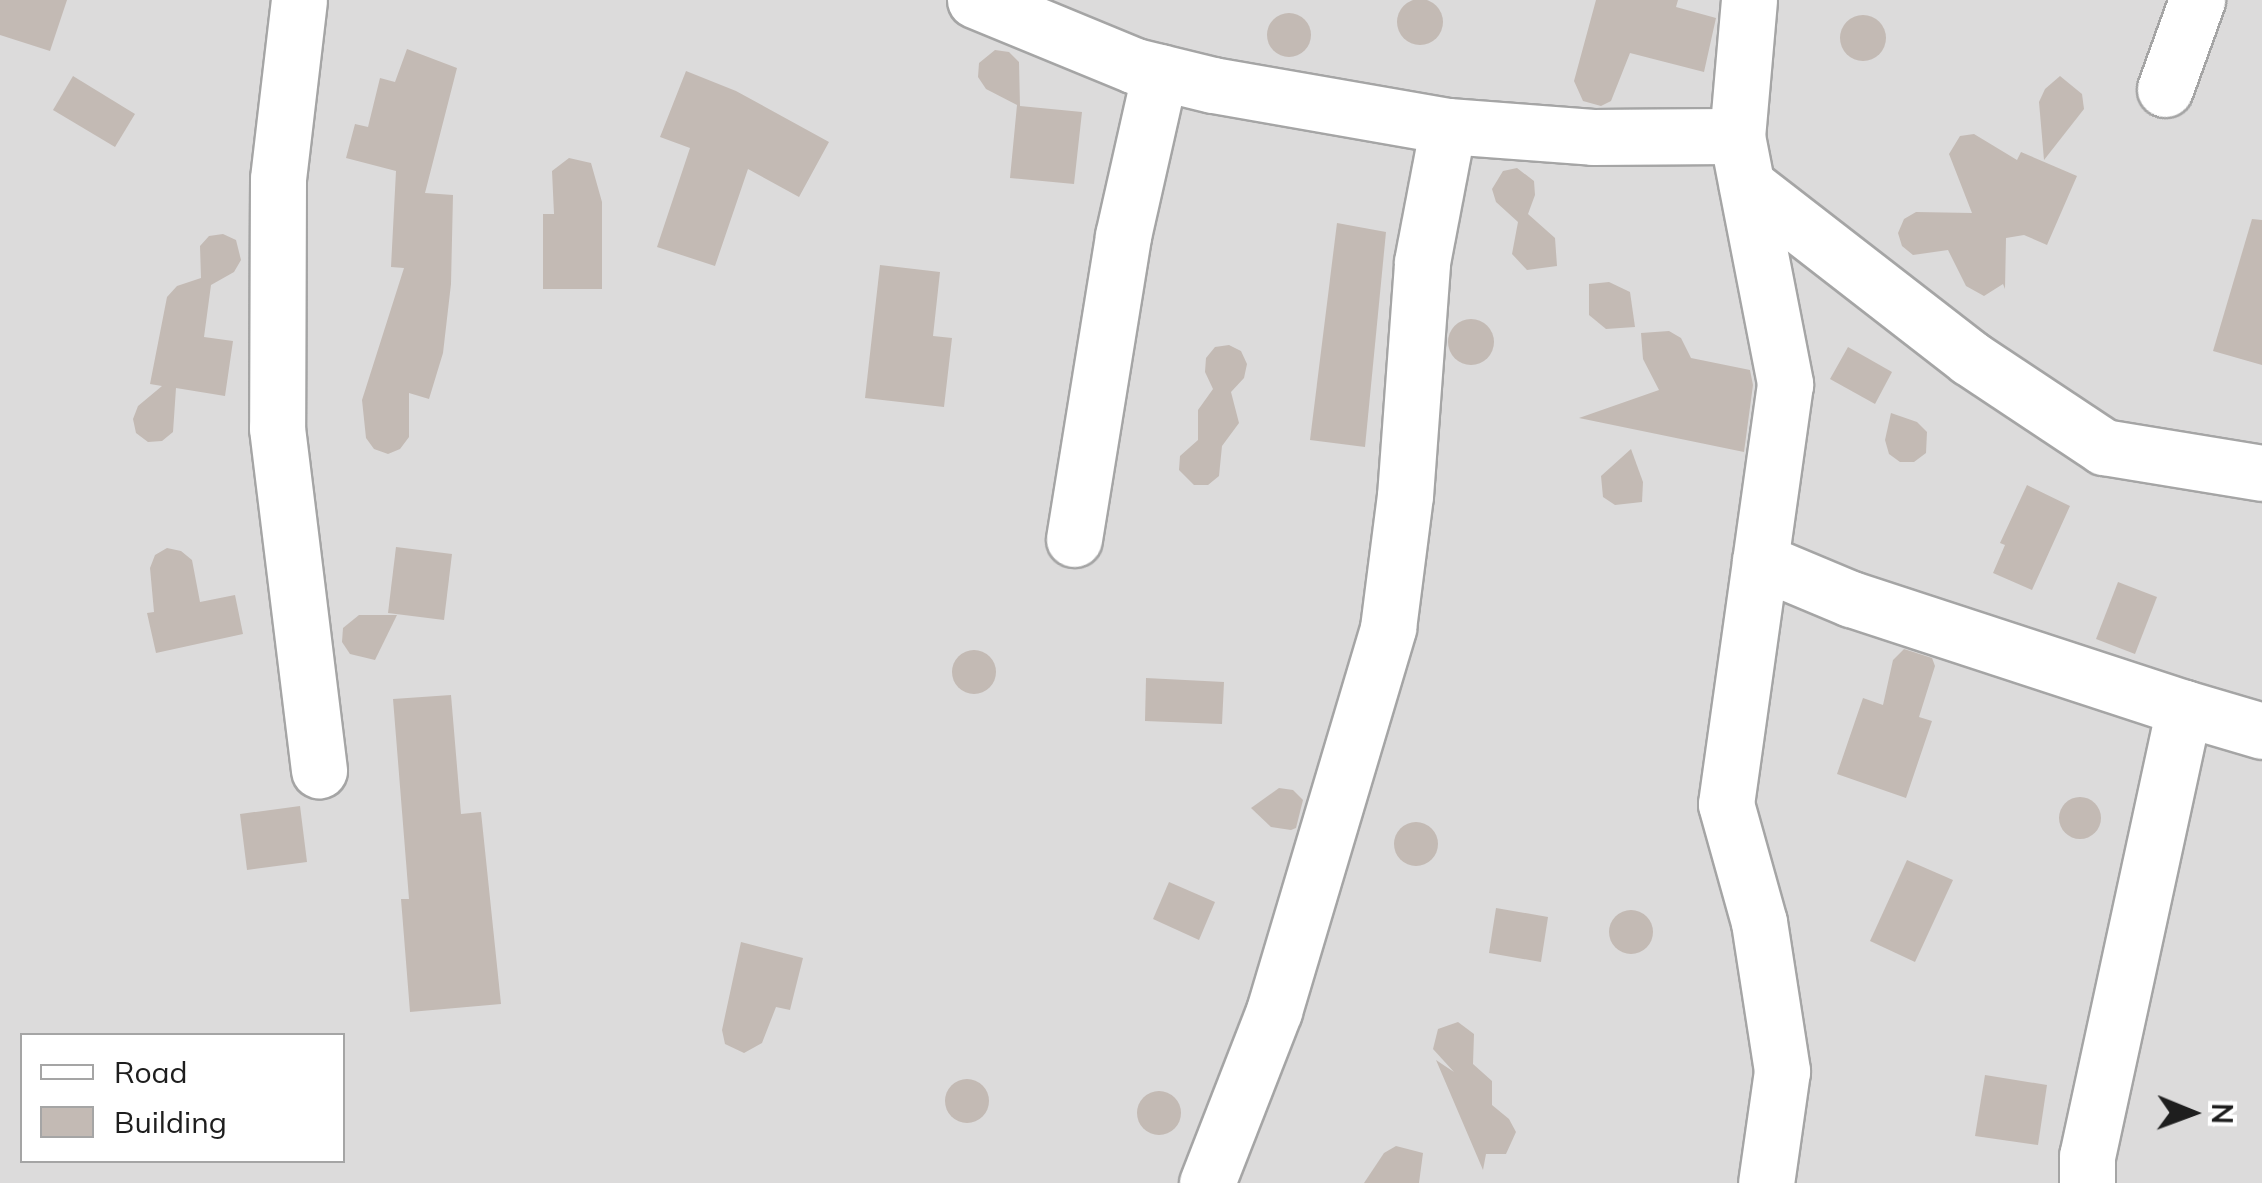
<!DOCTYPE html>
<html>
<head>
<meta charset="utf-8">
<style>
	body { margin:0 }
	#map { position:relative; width:2262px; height:1183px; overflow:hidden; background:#eeebe4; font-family:Mulish,sans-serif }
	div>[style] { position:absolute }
	.residential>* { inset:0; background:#dcdbdb }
	.building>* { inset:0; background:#c3bab4 }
	.round { border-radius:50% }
	.roads { filter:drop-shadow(2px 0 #a5a5a5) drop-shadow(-2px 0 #a5a5a5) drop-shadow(0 2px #a5a5a5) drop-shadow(0 -2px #a5a5a5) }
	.minor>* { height:55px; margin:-27.5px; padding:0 27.5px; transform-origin:27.5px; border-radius:27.5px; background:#fff }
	span { translate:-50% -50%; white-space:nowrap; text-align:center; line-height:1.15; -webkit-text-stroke:10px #fff; paint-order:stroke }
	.legend { position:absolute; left:20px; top:1033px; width:325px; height:130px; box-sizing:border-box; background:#fff; border:2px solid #a5a5a5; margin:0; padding:12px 18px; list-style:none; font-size:30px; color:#1e1e1e }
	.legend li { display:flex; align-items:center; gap:20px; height:50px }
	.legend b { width:50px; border:2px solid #a5a5a5 }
	.north { position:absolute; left:2142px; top:1063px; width:100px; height:100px; -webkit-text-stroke:8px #fff; paint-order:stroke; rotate:91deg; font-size:28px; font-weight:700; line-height:40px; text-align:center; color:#1e1e1e }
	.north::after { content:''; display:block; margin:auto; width:35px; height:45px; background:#1e1e1e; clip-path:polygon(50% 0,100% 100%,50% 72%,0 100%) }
</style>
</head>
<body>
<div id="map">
	<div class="residential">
		<i style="clip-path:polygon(evenodd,0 0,2262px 0,2262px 1183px,0 1183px,0 0,22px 1036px,342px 1036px,342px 1160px,22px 1160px,22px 1036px)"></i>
	</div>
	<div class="building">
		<i class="round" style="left:1397px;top:-1px;width:46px;height:46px"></i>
		<i style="clip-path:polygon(0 0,67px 0,50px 51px,0 35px)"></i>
		<i style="clip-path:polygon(1596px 0,1678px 0,1676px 7px,1716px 18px,1704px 72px,1630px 53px,1611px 101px,1601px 106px,1583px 101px,1574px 81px)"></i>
		<i class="round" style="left:1267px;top:13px;width:44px;height:44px"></i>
		<i class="round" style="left:1840px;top:15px;width:46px;height:46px"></i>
		<i style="clip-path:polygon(407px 49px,457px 68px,425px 193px,453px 195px,451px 284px,443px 353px,429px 399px,409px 393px,409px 437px,400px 449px,388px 454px,374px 449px,366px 438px,362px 400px,404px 268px,391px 267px,396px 171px,346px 158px,355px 124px,368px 127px,380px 78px,395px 82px)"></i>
		<i style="clip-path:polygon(995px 50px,1009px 52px,1019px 62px,1020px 106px,1082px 112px,1074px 184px,1010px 178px,1017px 105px,986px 89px,978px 77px,979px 63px)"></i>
		<i style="clip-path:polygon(686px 71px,736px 91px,829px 142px,799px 197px,748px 169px,715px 266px,657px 247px,690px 148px,660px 137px)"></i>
		<i style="clip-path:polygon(73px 76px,135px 114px,115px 147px,53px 110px)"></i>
		<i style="clip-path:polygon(2060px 76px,2082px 94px,2084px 109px,2044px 160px,2039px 102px,2045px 89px)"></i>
		<i style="clip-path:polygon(1974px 134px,2017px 160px,2021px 152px,2077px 176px,2047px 245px,2024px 235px,2006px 238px,2005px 289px,2003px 284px,1984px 296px,1966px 286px,1948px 250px,1913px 255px,1902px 246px,1898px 233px,1904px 219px,1916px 212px,1972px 213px,1949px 154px,1960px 136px)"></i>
		<i style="clip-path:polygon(569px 158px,591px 163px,602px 202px,602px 289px,543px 289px,543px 214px,554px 214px,552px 171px)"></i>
		<i style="clip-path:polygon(1517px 168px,1534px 181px,1535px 195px,1528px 214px,1555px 238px,1557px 266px,1527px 270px,1512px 254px,1518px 222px,1496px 202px,1492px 189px,1503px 171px)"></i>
		<i style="clip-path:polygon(2252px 219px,2262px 220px,2262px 365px,2213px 351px)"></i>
		<i style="clip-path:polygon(1337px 223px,1386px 232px,1365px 447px,1310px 440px)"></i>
		<i style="clip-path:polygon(223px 234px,236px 240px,241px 260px,234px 272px,211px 285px,204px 337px,233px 341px,225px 396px,176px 388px,173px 432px,162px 441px,148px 442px,136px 433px,133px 419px,138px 406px,162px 386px,150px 384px,167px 297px,177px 286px,201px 278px,200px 246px,209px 236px)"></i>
		<i style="clip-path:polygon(880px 265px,940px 272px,933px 336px,952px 338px,944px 407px,865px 398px)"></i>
		<i style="clip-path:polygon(1609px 282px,1630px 292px,1635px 327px,1606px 329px,1589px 315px,1589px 284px)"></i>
		<i class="round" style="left:1448px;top:319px;width:46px;height:46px"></i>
		<i style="clip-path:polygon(1669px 331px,1681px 338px,1691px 358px,1750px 370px,1753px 385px,1744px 452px,1579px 418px,1659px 390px,1643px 359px,1641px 333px)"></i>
		<i style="clip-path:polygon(1229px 345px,1241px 351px,1247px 364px,1244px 378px,1231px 392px,1239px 423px,1222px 446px,1219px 476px,1208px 485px,1194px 485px,1179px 470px,1180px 456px,1198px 440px,1198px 410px,1213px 389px,1205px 372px,1206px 358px,1215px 347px)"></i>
		<i style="clip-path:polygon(1848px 347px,1892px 372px,1875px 404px,1830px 379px)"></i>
		<i style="clip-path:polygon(1891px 413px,1917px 422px,1927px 432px,1926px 453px,1914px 462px,1900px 462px,1889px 454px,1885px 440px)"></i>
		<i style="clip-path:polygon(1631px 449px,1643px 482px,1642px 502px,1615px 505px,1603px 497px,1601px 476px)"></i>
		<i style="clip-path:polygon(2027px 485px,2070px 506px,2032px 590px,1993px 573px,2005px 545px,2000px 543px)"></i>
		<i style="clip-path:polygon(396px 547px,452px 554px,444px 620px,388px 613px)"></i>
		<i style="clip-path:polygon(167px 548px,181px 551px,192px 560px,200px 602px,235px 595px,243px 634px,156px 653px,147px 613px,154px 612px,150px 568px,155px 555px)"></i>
		<i style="clip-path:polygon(2118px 582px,2157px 597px,2135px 654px,2096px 639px)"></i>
		<i style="clip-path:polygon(359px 615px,397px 615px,375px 660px,350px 654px,342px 642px,343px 628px)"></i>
		<i style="clip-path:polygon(1904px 649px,1932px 658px,1935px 666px,1919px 717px,1932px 721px,1906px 798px,1837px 774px,1863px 698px,1883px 705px,1893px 660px)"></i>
		<i class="round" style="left:952px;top:650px;width:44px;height:44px"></i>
		<i style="clip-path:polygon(1146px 678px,1224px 682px,1222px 724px,1145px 721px)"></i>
		<i style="clip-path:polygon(451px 695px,461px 814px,481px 812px,501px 1004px,410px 1012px,401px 899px,409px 899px,393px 699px)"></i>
		<i style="clip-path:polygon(1279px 788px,1293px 790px,1303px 800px,1296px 828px,1291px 830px,1271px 827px,1251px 808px)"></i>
		<i class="round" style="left:2059px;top:797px;width:42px;height:42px"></i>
		<i style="clip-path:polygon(300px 806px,307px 862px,247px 870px,240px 814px)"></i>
		<i class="round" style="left:1394px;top:822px;width:44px;height:44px"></i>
		<i style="clip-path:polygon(1907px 860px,1953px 880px,1915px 962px,1870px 941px)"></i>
		<i style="clip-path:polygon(1169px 882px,1215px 902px,1199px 940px,1153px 919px)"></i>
		<i style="clip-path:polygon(1496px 908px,1548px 917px,1541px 962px,1489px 953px)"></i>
		<i class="round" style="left:1609px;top:910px;width:44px;height:44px"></i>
		<i style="clip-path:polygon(741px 942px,803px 958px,790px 1010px,776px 1007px,762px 1043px,744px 1053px,725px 1044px,722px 1030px)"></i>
		<i style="clip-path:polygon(1458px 1022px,1474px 1034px,1473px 1064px,1492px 1081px,1492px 1105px,1509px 1119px,1516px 1132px,1506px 1154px,1486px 1154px,1483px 1170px,1436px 1060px,1454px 1072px,1433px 1049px,1438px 1029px)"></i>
		<i style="clip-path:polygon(1985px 1075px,2047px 1085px,2038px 1145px,1975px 1136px)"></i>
		<i class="round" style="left:945px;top:1079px;width:44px;height:44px"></i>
		<i class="round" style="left:1137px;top:1091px;width:44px;height:44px"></i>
		<i style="clip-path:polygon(1396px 1146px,1423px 1153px,1419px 1183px,1364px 1183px,1384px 1153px)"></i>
	</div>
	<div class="roads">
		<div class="minor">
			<i style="left:299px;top:0;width:180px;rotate:96.7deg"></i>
			<i style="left:278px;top:179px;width:249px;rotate:90.2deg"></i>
			<i style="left:277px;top:428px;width:345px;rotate:83deg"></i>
			<i style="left:975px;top:0;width:173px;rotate:22.4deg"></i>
			<i style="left:1135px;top:66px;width:80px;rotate:13.7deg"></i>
			<i style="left:1213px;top:85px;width:239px;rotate:9.9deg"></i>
			<i style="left:1448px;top:126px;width:145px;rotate:4.3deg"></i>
			<i style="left:1593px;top:137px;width:144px;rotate:-0.4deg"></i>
			<i style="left:1749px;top:0;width:137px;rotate:95deg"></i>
			<i style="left:1737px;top:136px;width:253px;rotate:79deg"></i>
			<i style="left:1785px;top:384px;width:424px;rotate:98deg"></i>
			<i style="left:1726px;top:804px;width:123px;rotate:74.4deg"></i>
			<i style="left:1759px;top:922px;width:151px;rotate:81.2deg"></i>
			<i style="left:1782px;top:1071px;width:113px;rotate:98.1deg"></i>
			<i style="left:2165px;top:89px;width:95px;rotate:-70.2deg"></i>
			<i style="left:1747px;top:185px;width:282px;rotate:37.8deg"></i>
			<i style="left:1970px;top:358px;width:161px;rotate:33.6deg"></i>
			<i style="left:2104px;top:447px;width:160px;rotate:9.3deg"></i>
			<i style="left:1074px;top:539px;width:307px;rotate:-80.8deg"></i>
			<i style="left:1123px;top:236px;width:168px;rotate:-77.3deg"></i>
			<i style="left:1760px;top:561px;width:99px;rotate:22.7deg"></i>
			<i style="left:1851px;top:599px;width:350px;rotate:18.1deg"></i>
			<i style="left:2184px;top:708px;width:458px;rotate:102.2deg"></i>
			<i style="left:2087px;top:1156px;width:27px;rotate:90deg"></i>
			<i style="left:2184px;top:708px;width:81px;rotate:16.4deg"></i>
			<i style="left:1207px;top:1183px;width:185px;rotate:-68.7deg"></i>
			<i style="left:1274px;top:1011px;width:400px;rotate:-73.4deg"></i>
			<i style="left:1388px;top:628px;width:133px;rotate:-82.7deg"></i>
			<i style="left:1405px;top:496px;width:235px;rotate:-85.8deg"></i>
			<i style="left:1422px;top:262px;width:138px;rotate:-79.2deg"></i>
		</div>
	</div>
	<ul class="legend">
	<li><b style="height:12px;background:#fff"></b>Road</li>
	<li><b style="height:28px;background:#c3bab4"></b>Building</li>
	</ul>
	<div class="north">N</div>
</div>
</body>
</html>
